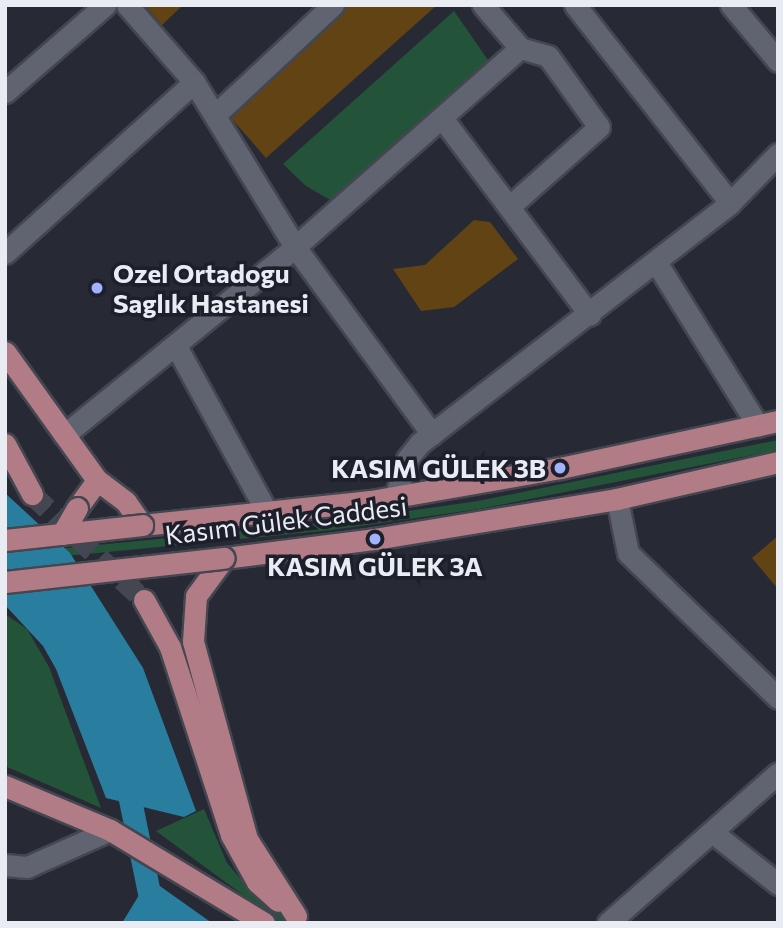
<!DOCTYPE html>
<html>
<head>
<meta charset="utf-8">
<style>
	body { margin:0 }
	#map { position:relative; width:783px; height:928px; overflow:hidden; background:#272a35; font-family:Commissioner,sans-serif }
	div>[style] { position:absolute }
	.green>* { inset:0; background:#235439 }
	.water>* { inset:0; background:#297e9f }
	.canal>* { height:23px; margin:-11.5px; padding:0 11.5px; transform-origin:11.5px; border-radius:11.5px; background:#297e9f }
	.building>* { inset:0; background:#624314 }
	.major-tunnel>* { height:21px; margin-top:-10.5px; transform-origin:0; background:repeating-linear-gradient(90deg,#444752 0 21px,transparent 0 31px) }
	.roads { filter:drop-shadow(2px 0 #444650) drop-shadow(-2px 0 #444650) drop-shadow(0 2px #444650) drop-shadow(0 -2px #444650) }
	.minor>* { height:21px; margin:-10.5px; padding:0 10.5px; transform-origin:10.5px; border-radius:10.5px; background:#606370 }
	.major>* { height:21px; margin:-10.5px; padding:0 10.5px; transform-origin:10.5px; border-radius:10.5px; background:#b27c86 }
	.bridges { filter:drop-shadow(2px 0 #444650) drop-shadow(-2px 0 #444650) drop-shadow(0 2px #444650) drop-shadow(0 -2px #444650) }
	.major-bridge>* { height:21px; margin:-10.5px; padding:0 10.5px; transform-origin:10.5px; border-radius:10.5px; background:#b27c86 }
	.dots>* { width:19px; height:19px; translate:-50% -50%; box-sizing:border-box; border:4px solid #1d202b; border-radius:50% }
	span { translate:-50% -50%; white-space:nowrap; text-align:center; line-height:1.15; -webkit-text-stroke:7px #1d202b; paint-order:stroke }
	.poi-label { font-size:26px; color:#eaecf4; font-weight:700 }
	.left { translate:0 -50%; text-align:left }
	.right { translate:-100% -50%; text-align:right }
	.street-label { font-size:26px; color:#eaecf4 }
	.frame { position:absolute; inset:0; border:7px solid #eaecf4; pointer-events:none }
</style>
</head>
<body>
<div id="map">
	<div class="green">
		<i style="clip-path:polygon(454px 11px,490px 63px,334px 202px,306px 186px,283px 164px)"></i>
		<i style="clip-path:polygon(778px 440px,778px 450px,479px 509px,332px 530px,5px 562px,5px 554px,332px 522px,478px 501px)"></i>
		<i style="clip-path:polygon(5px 614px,27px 629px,49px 667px,101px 808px,5px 766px)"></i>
		<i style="clip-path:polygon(204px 809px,227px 863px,253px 893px,294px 923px,281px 923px,156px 831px)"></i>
	</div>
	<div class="water">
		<i style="clip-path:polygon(5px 493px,70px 553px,143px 668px,196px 811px,184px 817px,106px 798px,56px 669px,43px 646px,5px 605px)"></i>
		<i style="clip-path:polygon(157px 884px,212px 923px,122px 923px,144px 887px)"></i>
	</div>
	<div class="canal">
		<i style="left:125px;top:775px;width:151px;rotate:78.5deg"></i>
	</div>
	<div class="building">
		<i style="clip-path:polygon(145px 5px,183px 5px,162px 25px)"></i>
		<i style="clip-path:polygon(346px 5px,437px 5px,266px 158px,231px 118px,320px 36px)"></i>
		<i style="clip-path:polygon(474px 220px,490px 222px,518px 259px,454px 307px,421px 311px,393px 269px,425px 265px)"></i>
		<i style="clip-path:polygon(778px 536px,778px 589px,752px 558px)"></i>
	</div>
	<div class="major-tunnel">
		<i style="left:32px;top:494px;width:154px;rotate:43.4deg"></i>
	</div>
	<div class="roads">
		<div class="minor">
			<i style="left:127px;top:5px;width:102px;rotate:49deg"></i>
			<i style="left:194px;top:82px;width:193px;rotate:58.5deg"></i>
			<i style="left:295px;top:247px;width:232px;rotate:53.8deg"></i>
			<i style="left:483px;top:5px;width:57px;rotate:49.3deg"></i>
			<i style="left:520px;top:48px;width:29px;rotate:16deg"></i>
			<i style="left:548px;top:56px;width:87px;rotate:54.3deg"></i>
			<i style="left:599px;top:127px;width:120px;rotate:138.4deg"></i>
			<i style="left:575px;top:5px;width:251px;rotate:51.9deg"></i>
			<i style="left:731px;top:5px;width:73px;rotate:50deg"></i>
			<i style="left:5px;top:92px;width:133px;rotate:-41deg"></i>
			<i style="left:216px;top:114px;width:160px;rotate:-43deg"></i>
			<i style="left:442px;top:118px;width:246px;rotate:53.1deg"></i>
			<i style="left:5px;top:253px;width:255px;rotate:-42.1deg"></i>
			<i style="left:656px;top:262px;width:193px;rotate:58.1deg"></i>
			<i style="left:176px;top:346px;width:189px;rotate:61.3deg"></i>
			<i style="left:64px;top:435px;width:298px;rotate:-39.1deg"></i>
			<i style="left:295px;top:247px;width:300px;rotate:-41.5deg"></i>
			<i style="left:395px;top:497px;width:40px;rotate:-72deg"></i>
			<i style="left:407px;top:459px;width:21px;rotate:-51deg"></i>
			<i style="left:420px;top:443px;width:392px;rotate:-37.7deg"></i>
			<i style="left:730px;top:203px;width:69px;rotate:-45.6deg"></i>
			<i style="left:617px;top:499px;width:55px;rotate:78.5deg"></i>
			<i style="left:628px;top:553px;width:209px;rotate:44deg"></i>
			<i style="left:712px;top:832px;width:84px;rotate:38.2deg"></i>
			<i style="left:5px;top:865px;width:22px;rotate:5deg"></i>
			<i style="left:27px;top:867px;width:91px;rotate:-24deg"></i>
			<i style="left:608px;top:923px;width:227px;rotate:-41.4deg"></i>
		</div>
		<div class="major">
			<i style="left:5px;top:352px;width:158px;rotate:54.3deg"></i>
			<i style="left:97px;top:480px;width:36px;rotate:37deg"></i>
			<i style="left:126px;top:502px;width:28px;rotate:55deg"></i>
			<i style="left:142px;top:525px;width:230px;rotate:-6deg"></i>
			<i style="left:371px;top:501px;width:192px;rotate:-9.9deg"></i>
			<i style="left:560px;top:468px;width:223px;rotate:-12.2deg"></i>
			<i style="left:5px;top:444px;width:57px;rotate:61.6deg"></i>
			<i style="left:77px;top:508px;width:34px;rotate:-54deg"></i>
			<i style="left:144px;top:600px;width:54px;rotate:61deg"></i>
			<i style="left:170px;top:647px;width:198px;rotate:72deg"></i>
			<i style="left:231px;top:835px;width:54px;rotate:61deg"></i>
			<i style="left:257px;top:882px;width:28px;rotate:42deg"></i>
			<i style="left:5px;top:786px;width:114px;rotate:22.7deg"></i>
			<i style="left:110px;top:830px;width:180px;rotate:31.1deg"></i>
			<i style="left:296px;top:916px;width:91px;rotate:-122.5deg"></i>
			<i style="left:247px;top:839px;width:205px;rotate:-105.3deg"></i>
			<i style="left:193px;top:641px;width:45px;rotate:-86.2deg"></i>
			<i style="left:196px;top:596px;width:47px;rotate:-53.6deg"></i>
			<i style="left:224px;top:558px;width:152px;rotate:-7.2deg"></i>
			<i style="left:375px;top:539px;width:245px;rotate:-9.4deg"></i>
			<i style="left:617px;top:499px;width:165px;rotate:-12.9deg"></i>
		</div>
	</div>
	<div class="bridges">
		<div class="major-bridge">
			<i style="left:62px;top:534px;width:30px;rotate:-60deg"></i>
			<i style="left:5px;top:540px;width:138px;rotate:-6.2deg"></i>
			<i style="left:5px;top:582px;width:220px;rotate:-6.3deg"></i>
		</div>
	</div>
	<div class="dots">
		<i style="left:97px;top:288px;background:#a2b2fd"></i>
		<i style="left:560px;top:468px;background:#a2b2fd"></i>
		<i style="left:375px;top:539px;background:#a2b2fd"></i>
	</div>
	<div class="poi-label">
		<span class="left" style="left:113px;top:288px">Ozel Ortadogu<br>Saglık Hastanesi</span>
		<span class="right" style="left:546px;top:468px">KASIM GÜLEK 3B</span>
		<span style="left:375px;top:566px">KASIM GÜLEK 3A</span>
	</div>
	<div class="street-label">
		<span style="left:286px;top:520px;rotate:-7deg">Kasım Gülek Caddesi</span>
	</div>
	<div class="frame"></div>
</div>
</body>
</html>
